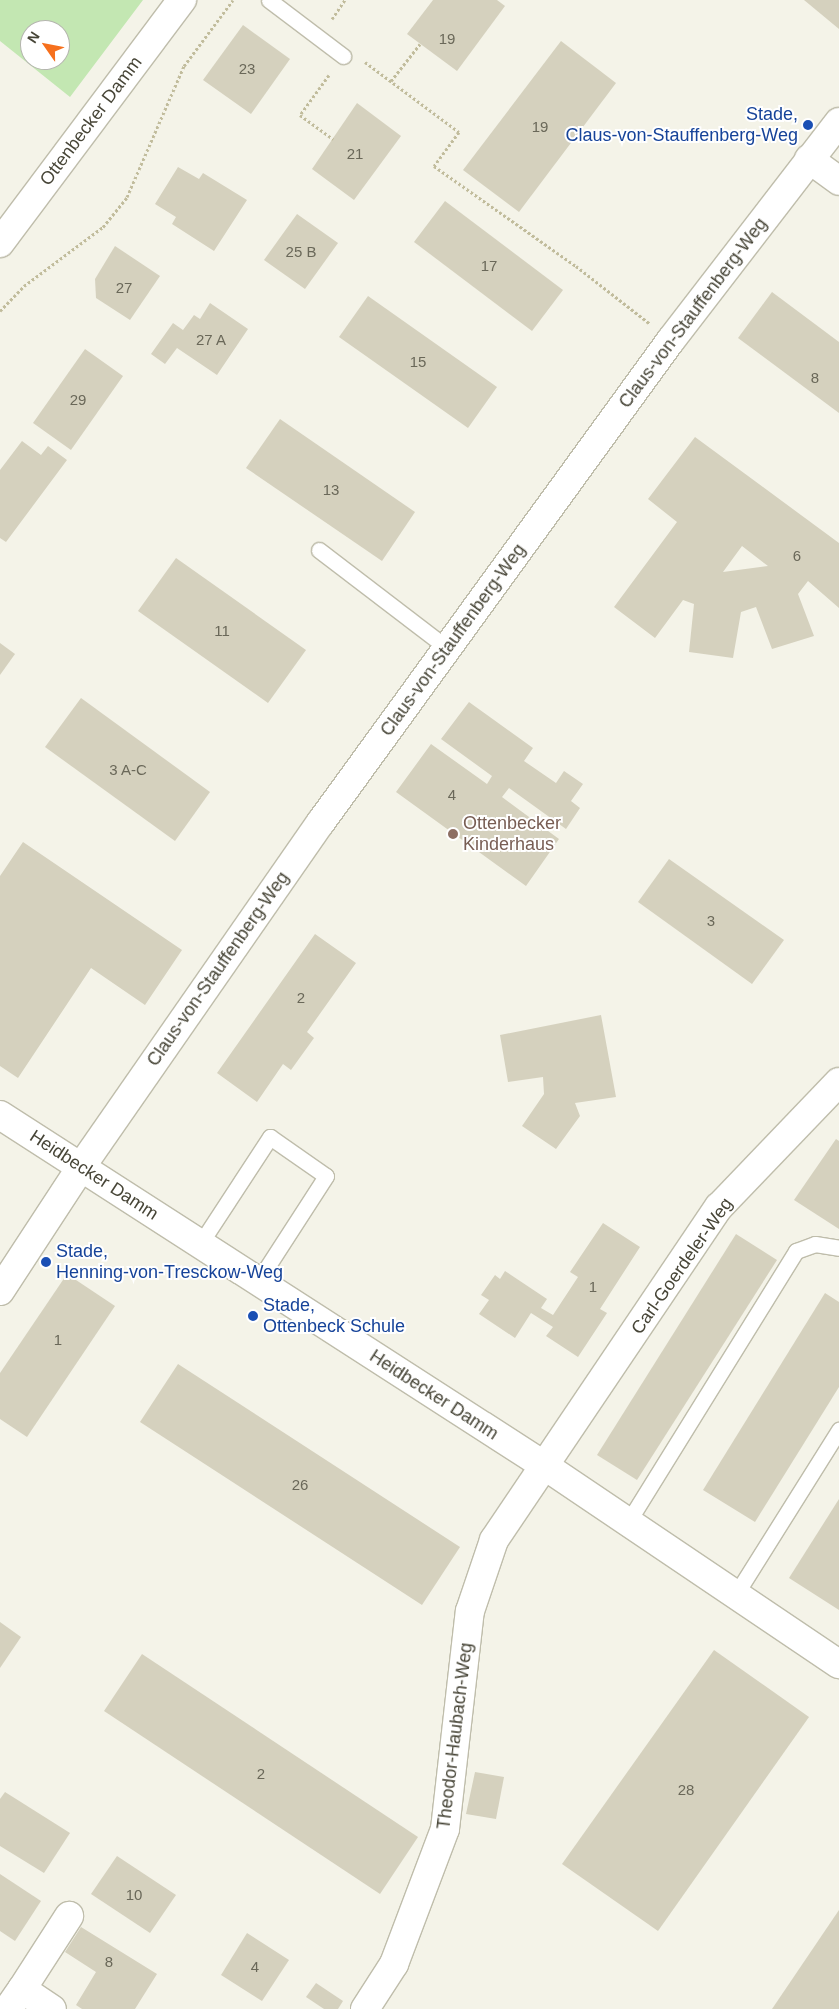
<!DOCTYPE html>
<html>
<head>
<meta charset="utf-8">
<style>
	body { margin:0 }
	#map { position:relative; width:839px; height:2009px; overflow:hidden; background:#f4f3e8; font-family:Helvetica,sans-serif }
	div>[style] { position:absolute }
	.green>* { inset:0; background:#c3e7b2 }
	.building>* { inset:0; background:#d5d1be }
	.path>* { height:3px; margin-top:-1.5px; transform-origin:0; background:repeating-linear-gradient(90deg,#c1bc9c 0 2.5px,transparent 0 5px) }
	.roads { filter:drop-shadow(1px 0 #bfbdab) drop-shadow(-1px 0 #bfbdab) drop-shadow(0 1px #bfbdab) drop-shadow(0 -1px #bfbdab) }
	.service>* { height:15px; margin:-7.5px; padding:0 7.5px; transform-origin:7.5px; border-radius:7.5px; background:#fff }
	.minor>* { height:28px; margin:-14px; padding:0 14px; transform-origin:14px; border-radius:14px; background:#fff }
	.dots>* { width:14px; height:14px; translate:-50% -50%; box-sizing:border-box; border:2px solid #fff; border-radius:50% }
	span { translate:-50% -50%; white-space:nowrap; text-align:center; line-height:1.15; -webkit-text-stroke:4px #fff; paint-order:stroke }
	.number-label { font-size:15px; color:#6a6859 }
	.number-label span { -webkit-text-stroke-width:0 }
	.transit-label { font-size:18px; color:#164399 }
	.right { translate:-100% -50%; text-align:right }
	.left { translate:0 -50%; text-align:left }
	.street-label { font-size:18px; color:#474537 }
	.education-label { font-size:18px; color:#785e54 }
	.north { position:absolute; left:20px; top:20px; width:50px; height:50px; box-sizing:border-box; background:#fff; border:1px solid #b5b5af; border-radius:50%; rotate:303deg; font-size:14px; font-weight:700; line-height:20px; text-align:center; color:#474537 }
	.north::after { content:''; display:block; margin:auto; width:18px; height:22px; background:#f6701d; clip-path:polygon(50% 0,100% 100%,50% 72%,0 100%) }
</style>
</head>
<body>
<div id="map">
	<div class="green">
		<i style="clip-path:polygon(evenodd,0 0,143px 0,70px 97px,0 41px,0 0,30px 30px,60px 30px,60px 60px,30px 60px,30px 30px)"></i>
	</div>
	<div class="building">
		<i style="clip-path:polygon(433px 0,497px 0,505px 6px,457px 71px,407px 34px)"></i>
		<i style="clip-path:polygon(804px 0,839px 0,839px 29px)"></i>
		<i style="clip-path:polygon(243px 25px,290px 59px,251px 114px,203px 80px)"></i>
		<i style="clip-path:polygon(561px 41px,616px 83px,519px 212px,463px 170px)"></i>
		<i style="clip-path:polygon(357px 103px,401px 136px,354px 200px,312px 169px)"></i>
		<i style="clip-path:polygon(178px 167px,199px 179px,203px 173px,247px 200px,214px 251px,172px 224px,176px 217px,155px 204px)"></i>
		<i style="clip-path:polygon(445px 201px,563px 290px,532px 331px,414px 242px)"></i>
		<i style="clip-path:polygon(297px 214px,338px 243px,305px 289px,264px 260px)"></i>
		<i style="clip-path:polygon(115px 246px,160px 276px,130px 320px,96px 298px,95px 279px)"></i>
		<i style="clip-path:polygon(772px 292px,839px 342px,839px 413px,738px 338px)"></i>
		<i style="clip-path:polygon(368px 296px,497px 387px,468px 428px,339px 337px)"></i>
		<i style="clip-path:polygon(210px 303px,248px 329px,217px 375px,177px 348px,165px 364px,151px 354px,173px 323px,183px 330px,194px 315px,200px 319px)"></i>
		<i style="clip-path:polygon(85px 349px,123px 376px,71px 450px,33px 423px)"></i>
		<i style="clip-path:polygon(280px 419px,415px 512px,382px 561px,246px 468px)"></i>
		<i style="clip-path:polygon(evenodd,695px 437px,839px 543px,839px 608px,808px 581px,798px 594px,814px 636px,772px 649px,756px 607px,741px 612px,733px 658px,689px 652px,694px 604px,683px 600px,655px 638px,614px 607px,677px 522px,648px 499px,695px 437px,742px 546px,768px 566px,723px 572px,742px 546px)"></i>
		<i style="clip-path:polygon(22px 441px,41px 455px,48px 446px,67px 460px,6px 542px,0 538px,0 470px)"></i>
		<i style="clip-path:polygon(176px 558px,306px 650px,268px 703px,138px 611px)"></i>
		<i style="clip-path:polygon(0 643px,15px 654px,0 675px)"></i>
		<i style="clip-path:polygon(81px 698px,210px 792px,175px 841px,45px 747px)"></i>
		<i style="clip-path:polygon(469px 702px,533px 748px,524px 761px,556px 783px,564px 771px,583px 784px,571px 801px,580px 808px,566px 829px,509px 788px,502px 797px,559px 839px,526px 886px,396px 792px,431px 744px,487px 784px,492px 776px,441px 739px)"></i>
		<i style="clip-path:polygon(23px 842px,182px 950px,145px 1005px,91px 968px,18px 1078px,0 1066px,0 876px)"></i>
		<i style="clip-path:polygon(669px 859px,784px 940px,752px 984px,638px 902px)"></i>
		<i style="clip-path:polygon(315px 934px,356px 963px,307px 1032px,314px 1038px,291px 1070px,283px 1064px,257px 1102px,217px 1073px)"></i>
		<i style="clip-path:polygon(601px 1015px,616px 1097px,575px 1103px,580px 1116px,556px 1149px,522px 1126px,544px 1094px,543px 1077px,508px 1082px,500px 1035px)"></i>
		<i style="clip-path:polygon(836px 1139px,839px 1141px,839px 1229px,794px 1200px)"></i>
		<i style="clip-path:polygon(603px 1223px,640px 1247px,600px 1309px,607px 1313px,578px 1357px,546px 1336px,553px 1327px,531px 1313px,515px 1338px,479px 1314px,489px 1300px,481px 1295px,495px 1275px,500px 1279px,505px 1271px,547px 1299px,541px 1308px,553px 1315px,578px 1277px,570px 1272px)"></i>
		<i style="clip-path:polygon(736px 1234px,777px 1260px,637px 1480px,597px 1455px)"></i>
		<i style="clip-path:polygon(67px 1274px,115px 1306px,27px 1437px,0 1419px,0 1373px)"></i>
		<i style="clip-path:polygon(825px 1293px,839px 1302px,839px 1387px,755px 1522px,703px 1490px)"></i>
		<i style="clip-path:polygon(178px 1364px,460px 1547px,422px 1605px,140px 1422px)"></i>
		<i style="clip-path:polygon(839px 1499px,839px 1610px,789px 1578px)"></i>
		<i style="clip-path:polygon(0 1622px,21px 1637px,0 1668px)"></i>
		<i style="clip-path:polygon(714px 1650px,809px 1717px,658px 1931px,562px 1864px)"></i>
		<i style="clip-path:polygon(142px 1654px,418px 1837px,380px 1894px,104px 1711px)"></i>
		<i style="clip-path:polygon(475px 1772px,504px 1777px,496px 1819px,466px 1814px)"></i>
		<i style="clip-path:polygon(5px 1792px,70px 1833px,44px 1873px,0 1846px,0 1799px)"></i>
		<i style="clip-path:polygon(117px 1856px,176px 1895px,150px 1933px,91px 1894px)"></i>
		<i style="clip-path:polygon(0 1874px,41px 1901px,15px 1941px,0 1931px)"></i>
		<i style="clip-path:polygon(839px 1910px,839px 2009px,772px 2009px)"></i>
		<i style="clip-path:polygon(81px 1927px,157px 1974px,135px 2009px,82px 2009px,76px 2005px,96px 1972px,65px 1952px)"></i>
		<i style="clip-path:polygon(247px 1933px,289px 1960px,262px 2001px,221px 1975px)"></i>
		<i style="clip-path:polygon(316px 1983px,343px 2001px,338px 2009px,324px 2009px,306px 1997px)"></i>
	</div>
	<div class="path">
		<i style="left:332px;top:19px;width:23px;rotate:-56deg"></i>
		<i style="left:365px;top:62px;width:117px;rotate:36.7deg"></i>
		<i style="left:459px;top:132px;width:42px;rotate:126.3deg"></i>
		<i style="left:434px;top:166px;width:174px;rotate:35.2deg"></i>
		<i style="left:576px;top:266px;width:93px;rotate:38deg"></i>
		<i style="left:329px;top:75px;width:49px;rotate:125.9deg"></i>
		<i style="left:300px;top:115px;width:41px;rotate:36deg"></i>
		<i style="left:391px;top:81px;width:47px;rotate:-51.9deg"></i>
		<i style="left:0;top:311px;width:35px;rotate:-46deg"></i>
		<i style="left:24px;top:286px;width:99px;rotate:-36.8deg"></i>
		<i style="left:103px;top:227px;width:38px;rotate:-51deg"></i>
		<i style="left:127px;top:197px;width:143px;rotate:-66.5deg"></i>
		<i style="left:184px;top:66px;width:82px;rotate:-53.4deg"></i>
	</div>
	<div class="roads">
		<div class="service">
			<i style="left:269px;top:0;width:93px;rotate:37.1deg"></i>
			<i style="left:319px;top:550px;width:161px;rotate:37.4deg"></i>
			<i style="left:200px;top:1244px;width:128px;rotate:-56.8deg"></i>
			<i style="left:270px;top:1137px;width:68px;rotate:34.9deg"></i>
			<i style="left:326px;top:1176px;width:125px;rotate:122.9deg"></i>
			<i style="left:628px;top:1522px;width:319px;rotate:-58.2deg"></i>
			<i style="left:796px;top:1251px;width:20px;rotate:-20deg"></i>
			<i style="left:815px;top:1244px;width:24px;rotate:9deg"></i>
			<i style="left:736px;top:1594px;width:194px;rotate:-57.9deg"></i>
		</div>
		<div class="minor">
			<i style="left:809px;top:159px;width:37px;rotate:36deg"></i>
			<i style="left:0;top:243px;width:304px;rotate:-53.2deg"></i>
			<i style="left:0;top:1115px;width:645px;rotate:32.78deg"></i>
			<i style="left:542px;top:1464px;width:358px;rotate:34deg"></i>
			<i style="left:0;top:1291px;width:148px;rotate:-56.8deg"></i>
			<i style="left:81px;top:1167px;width:420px;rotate:-55.2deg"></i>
			<i style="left:321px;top:822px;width:596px;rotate:-54.02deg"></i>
			<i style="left:671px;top:340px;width:275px;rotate:-52.4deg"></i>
			<i style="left:22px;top:1989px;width:87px;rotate:-57.2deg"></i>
			<i style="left:8px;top:2009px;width:24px;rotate:-55deg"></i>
			<i style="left:22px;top:1989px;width:36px;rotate:34deg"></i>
			<i style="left:365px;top:2009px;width:54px;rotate:-57.2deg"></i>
			<i style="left:394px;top:1964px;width:144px;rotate:-69.3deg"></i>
			<i style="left:445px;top:1829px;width:219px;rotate:-83.5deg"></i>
			<i style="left:470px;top:1611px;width:75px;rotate:-71.3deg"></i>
			<i style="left:494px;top:1540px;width:402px;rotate:-56deg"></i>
			<i style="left:719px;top:1207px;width:173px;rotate:-46.2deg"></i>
		</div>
	</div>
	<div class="dots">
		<i style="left:808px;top:125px;background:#1a4fb4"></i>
		<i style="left:453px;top:834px;background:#8d6e63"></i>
		<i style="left:46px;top:1262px;background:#1a4fb4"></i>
		<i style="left:253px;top:1316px;background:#1a4fb4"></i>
	</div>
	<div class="number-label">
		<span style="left:447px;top:39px">19</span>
		<span style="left:247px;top:69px">23</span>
		<span style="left:540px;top:127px">19</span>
		<span style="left:355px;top:154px">21</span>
		<span style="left:301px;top:252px">25 B</span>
		<span style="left:489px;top:266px">17</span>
		<span style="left:124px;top:288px">27</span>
		<span style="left:211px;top:340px">27 A</span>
		<span style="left:418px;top:362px">15</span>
		<span style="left:815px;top:378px">8</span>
		<span style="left:78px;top:400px">29</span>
		<span style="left:331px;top:490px">13</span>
		<span style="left:797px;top:556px">6</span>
		<span style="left:222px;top:631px">11</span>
		<span style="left:128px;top:770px">3 A-C</span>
		<span style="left:452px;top:795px">4</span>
		<span style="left:711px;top:921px">3</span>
		<span style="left:301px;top:998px">2</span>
		<span style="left:593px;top:1287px">1</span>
		<span style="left:58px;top:1340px">1</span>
		<span style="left:300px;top:1485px">26</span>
		<span style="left:261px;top:1774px">2</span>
		<span style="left:686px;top:1790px">28</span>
		<span style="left:134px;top:1895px">10</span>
		<span style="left:109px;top:1962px">8</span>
		<span style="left:255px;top:1967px">4</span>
	</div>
	<div class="transit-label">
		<span class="right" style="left:798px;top:125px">Stade,<br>Claus-von-Stauffenberg-Weg</span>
		<span class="left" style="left:56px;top:1262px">Stade,<br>Henning-von-Tresckow-Weg</span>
		<span class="left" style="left:263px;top:1316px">Stade,<br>Ottenbeck Schule</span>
	</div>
	<div class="street-label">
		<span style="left:91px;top:121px;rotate:-53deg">Ottenbecker Damm</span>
		<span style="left:693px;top:313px;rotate:-53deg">Claus-von-Stauffenberg-Weg</span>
		<span style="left:453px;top:640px;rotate:-54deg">Claus-von-Stauffenberg-Weg</span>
		<span style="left:218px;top:969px;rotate:-55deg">Claus-von-Stauffenberg-Weg</span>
		<span style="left:94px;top:1175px;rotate:33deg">Heidbecker Damm</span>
		<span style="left:682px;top:1266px;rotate:-55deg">Carl-Goerdeler-Weg</span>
		<span style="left:434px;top:1395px;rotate:33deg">Heidbecker Damm</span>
		<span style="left:455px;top:1736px;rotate:-83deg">Theodor-Haubach-Weg</span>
	</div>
	<div class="education-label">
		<span class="left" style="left:463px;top:834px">Ottenbecker<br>Kinderhaus</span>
	</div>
	<div class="north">N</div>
</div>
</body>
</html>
